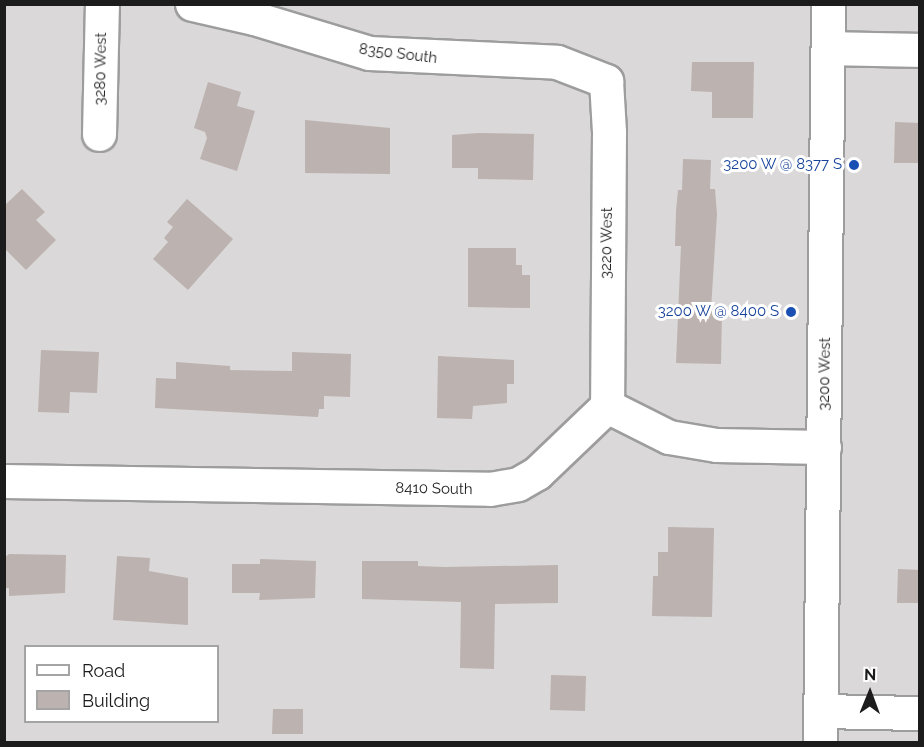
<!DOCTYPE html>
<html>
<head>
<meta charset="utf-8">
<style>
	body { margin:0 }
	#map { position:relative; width:924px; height:747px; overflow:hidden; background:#ece7e2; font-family:Raleway,sans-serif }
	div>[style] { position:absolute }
	.residential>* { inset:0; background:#dad8d9 }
	.building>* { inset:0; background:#bcb2af }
	.roads { filter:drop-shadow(2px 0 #9d9d9d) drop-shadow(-2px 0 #9d9d9d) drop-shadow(0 2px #9d9d9d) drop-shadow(0 -2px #9d9d9d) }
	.minor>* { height:33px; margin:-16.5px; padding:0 16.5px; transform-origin:16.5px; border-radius:16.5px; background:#fff }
	.dots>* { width:16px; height:16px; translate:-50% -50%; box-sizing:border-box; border:3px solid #fff; border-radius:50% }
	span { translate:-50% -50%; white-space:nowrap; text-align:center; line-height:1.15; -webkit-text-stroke:6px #fff; paint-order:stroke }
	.street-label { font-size:15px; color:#1c1c1c }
	.transit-label { font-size:15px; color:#164399 }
	.right { translate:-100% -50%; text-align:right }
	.frame { position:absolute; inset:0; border:6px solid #1c1c1c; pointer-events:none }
	.legend { position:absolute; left:24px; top:645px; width:195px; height:78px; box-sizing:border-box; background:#fff; border:2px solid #a4a4a4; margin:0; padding:8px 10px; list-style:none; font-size:18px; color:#1c1c1c }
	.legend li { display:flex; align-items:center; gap:12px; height:30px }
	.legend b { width:30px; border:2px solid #a4a4a4 }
	.north { position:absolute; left:840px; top:663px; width:60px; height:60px; -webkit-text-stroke:4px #fff; paint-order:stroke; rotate:1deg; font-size:16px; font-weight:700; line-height:24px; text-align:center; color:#1c1c1c }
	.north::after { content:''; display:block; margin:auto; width:21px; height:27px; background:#1c1c1c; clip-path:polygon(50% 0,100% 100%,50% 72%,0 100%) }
</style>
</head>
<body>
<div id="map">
	<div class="residential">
		<i style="clip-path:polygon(evenodd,4px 5px,919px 5px,919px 742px,5px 742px,4px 5px,26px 646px,218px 646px,218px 722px,26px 722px,26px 646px)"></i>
	</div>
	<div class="building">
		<i style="clip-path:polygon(692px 62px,754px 62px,753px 118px,712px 118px,712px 92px,691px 91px)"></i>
		<i style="clip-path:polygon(208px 82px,241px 92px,237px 106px,255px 111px,237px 171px,200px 159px,207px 138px,205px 132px,194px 128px)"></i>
		<i style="clip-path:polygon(305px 120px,390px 128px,390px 174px,305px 173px)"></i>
		<i style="clip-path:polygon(895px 122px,920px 123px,920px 163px,894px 163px)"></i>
		<i style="clip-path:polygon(478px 133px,534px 134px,533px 180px,478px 179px,478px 168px,452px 168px,452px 135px)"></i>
		<i style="clip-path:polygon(683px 159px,711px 160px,710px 189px,715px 189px,717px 214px,711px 309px,722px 309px,721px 364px,676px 363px,681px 246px,675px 246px,676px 211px,678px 190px,682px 190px)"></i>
		<i style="clip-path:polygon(22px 189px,45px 212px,36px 220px,56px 240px,26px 270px,4px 248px,4px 206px)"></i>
		<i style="clip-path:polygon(187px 199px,233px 239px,188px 290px,153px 259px,168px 242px,164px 238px,173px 227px,167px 222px)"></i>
		<i style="clip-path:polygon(468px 248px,516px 248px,516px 265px,522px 265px,522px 275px,530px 275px,530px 308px,468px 307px)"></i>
		<i style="clip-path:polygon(41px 350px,99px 352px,97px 393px,70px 392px,69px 413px,38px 412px)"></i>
		<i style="clip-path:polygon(292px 352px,351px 354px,350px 397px,324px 396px,324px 409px,319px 409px,318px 417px,155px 408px,156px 378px,176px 379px,176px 362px,230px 366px,230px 370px,292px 371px)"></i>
		<i style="clip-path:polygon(438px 356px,514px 360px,514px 384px,507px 384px,507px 403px,473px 406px,472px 419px,437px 418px)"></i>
		<i style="clip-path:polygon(668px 527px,714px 528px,712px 617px,652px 616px,653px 576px,658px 576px,658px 552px,668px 552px)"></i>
		<i style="clip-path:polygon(9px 554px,66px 555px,65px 593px,9px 596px,9px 588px,4px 588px,4px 558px)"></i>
		<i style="clip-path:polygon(117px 556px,150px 558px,149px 571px,188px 578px,188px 625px,113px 620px)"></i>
		<i style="clip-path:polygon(260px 559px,316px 561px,315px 598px,259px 600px,260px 593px,232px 593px,232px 564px,260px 564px)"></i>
		<i style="clip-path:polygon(362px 561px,418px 561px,418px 566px,445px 567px,558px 565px,558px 603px,495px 604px,494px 669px,460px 668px,461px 602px,362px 599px)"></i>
		<i style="clip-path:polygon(898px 569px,920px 570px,920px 603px,897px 603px)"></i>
		<i style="clip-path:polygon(551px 675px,586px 676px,585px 711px,550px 710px)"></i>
		<i style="clip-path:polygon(273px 709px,303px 709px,303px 734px,272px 734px)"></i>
	</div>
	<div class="roads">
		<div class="minor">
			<i style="left:192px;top:4px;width:64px;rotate:12.7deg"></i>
			<i style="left:254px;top:18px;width:120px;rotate:16.9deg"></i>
			<i style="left:369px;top:53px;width:188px;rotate:2.7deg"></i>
			<i style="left:557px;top:62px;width:53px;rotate:21.2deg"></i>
			<i style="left:606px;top:81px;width:51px;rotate:86.6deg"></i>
			<i style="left:609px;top:132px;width:274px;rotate:90.4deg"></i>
			<i style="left:828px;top:48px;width:92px;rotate:1.2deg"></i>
			<i style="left:99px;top:134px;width:130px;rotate:-88.7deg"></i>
			<i style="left:4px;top:481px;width:486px;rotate:0.9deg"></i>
			<i style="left:490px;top:489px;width:28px;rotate:-10deg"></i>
			<i style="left:518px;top:484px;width:22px;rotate:-30deg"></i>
			<i style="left:537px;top:473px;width:97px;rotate:-43.7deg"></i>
			<i style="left:607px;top:406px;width:69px;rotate:26.6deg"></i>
			<i style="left:669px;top:437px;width:48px;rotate:9.7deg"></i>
			<i style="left:716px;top:445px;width:108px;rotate:1.1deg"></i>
			<i style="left:821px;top:711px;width:99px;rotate:1.2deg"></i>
			<i style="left:820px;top:742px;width:738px;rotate:-89.38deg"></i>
		</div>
	</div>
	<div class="dots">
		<i style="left:854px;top:165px;background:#1a4fb4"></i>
		<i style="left:791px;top:312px;background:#1a4fb4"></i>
	</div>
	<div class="street-label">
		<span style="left:398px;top:54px;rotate:7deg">8350 South</span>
		<span style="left:101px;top:69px;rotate:-89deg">3280 West</span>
		<span style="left:607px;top:243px;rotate:-89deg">3220 West</span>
		<span style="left:825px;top:374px;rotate:-89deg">3200 West</span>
		<span style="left:434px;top:489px;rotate:1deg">8410 South</span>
	</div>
	<div class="transit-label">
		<span class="right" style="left:842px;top:165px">3200 W @ 8377 S</span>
		<span class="right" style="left:779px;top:312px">3200 W @ 8400 S</span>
	</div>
	<div class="frame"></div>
	<ul class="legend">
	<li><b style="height:8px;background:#fff"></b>Road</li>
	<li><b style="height:16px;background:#bcb2af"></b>Building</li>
	</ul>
	<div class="north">N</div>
</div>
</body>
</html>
